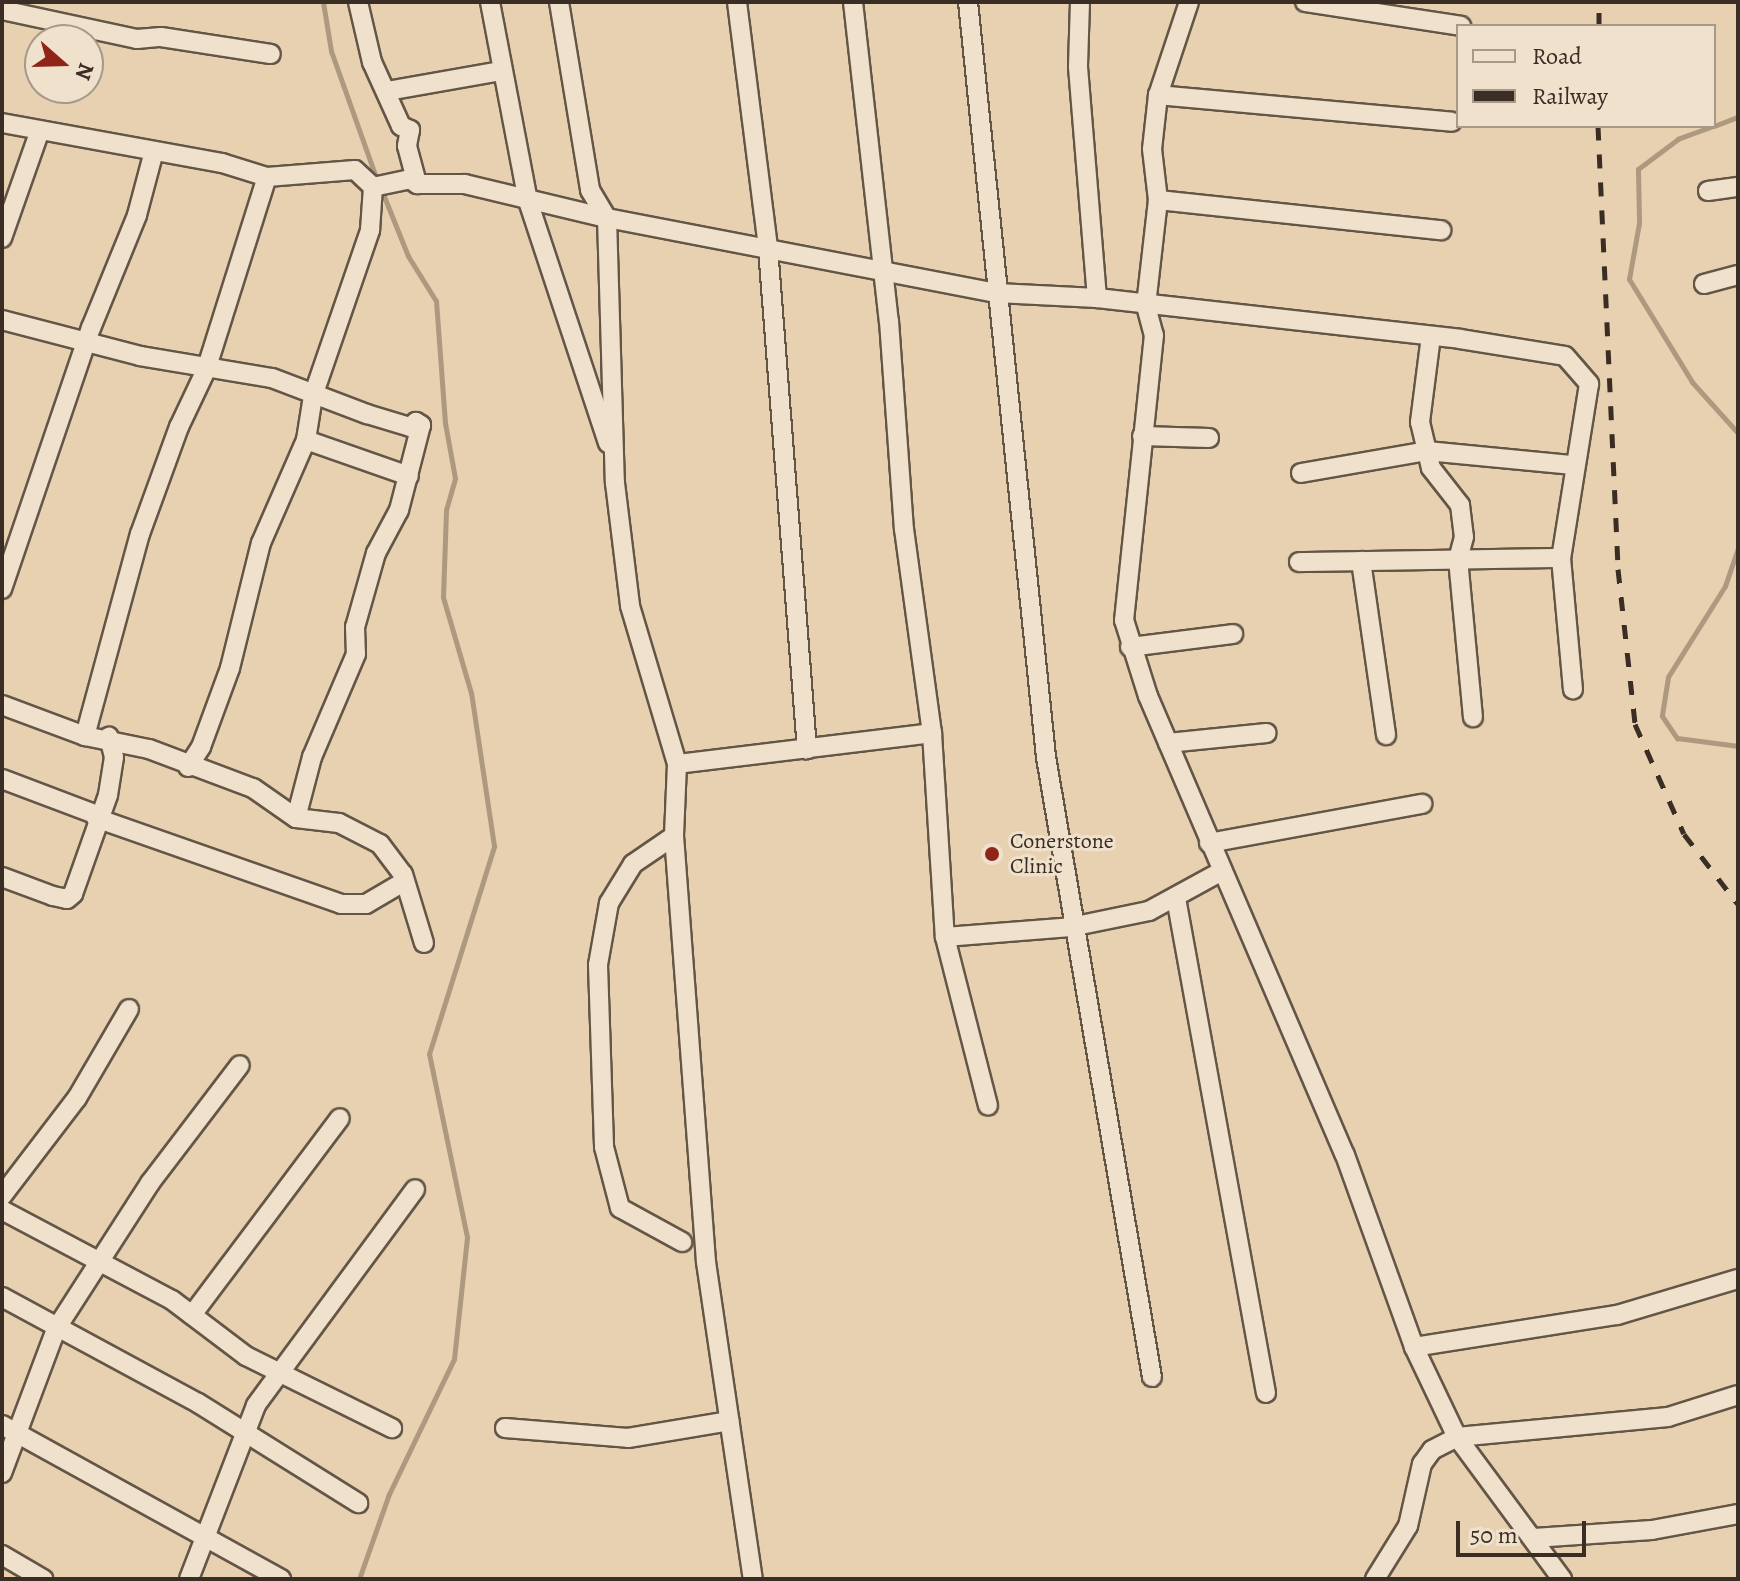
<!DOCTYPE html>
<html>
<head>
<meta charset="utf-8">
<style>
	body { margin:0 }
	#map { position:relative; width:1740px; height:1581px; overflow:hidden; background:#e7d1b0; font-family:Alegreya,serif }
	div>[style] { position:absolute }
	.stream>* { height:5px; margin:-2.5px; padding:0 2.5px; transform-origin:2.5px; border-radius:2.5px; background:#ac9980 }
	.roads { filter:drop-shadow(2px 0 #645647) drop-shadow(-2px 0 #645647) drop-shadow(0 2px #645647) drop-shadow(0 -2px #645647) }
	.minor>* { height:18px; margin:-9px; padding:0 9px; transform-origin:9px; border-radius:9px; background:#efe1cc }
	.rail>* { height:5px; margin-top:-2.5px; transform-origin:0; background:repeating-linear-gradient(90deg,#392d24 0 14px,transparent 0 28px) }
	.dots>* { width:22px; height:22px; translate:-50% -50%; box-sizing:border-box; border:4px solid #efe1cc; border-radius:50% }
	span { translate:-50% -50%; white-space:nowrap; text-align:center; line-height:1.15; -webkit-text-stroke:6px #efe1cc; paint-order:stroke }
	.poi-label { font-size:22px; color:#392d24 }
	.left { translate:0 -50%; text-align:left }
	.frame { position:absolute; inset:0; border:4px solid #392d24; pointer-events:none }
	.legend { position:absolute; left:1456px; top:24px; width:260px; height:104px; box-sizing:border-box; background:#efe1cc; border:2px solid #a69989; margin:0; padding:10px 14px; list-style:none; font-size:24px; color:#392d24 }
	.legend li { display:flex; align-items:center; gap:16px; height:40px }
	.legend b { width:40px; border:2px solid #a69989 }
	.north { position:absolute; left:24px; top:24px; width:80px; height:80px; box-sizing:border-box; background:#efe1cc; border:2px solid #a69989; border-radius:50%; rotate:110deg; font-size:22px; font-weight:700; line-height:32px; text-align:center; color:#392d24 }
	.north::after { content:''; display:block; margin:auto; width:28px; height:36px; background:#8f2418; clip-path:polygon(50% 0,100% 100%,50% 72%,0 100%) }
	.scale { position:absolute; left:1456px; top:1521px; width:130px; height:36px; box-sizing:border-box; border:4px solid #392d24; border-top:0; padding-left:10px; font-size:24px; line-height:28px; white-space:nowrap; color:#392d24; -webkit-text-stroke:6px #efe1cc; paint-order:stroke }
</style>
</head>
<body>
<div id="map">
	<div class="stream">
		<i style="left:323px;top:2px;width:50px;rotate:80.7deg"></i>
		<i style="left:331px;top:51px;width:137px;rotate:70.4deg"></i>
		<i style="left:1713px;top:126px;width:37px;rotate:160deg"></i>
		<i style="left:1678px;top:139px;width:50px;rotate:143.1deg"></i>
		<i style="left:1638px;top:169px;width:54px;rotate:88.9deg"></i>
		<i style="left:1639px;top:223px;width:57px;rotate:100.1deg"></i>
		<i style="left:1629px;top:279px;width:121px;rotate:58.5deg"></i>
		<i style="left:1692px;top:382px;width:69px;rotate:48deg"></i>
		<i style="left:1714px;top:126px;width:26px;rotate:-21deg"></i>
		<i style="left:1738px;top:548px;width:40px;rotate:108.9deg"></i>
		<i style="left:1725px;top:586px;width:107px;rotate:122.1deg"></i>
		<i style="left:1668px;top:677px;width:39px;rotate:99deg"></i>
		<i style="left:1662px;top:716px;width:27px;rotate:56deg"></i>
		<i style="left:1677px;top:738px;width:62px;rotate:7.5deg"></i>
		<i style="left:359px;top:1579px;width:90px;rotate:-70.6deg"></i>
		<i style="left:389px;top:1494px;width:150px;rotate:-64.3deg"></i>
		<i style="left:454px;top:1359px;width:123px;rotate:-83.9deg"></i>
		<i style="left:467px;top:1237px;width:187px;rotate:-101.7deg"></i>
		<i style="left:429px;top:1054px;width:218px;rotate:-72.6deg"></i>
		<i style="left:494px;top:846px;width:155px;rotate:-98.5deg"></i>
		<i style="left:471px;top:693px;width:100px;rotate:-106.3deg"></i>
		<i style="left:443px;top:597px;width:87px;rotate:-88deg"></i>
		<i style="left:446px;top:510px;width:33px;rotate:-74deg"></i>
		<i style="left:455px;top:478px;width:56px;rotate:-100.3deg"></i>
		<i style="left:445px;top:423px;width:122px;rotate:-94.2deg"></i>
		<i style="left:436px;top:301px;width:53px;rotate:-121.9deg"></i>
		<i style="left:408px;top:256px;width:72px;rotate:-111.9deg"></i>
	</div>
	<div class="roads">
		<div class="minor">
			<i style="left:358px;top:2px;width:62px;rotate:76.9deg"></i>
			<i style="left:372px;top:62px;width:70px;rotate:65.6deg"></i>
			<i style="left:401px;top:126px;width:10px;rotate:24deg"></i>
			<i style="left:410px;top:130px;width:16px;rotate:101deg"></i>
			<i style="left:407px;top:146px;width:39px;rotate:75deg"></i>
			<i style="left:490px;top:2px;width:203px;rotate:79.2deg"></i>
			<i style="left:528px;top:201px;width:255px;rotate:71.7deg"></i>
			<i style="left:559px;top:2px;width:191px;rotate:80.6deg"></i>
			<i style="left:590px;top:190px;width:33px;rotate:59deg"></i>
			<i style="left:607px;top:218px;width:265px;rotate:88.3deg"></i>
			<i style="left:615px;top:483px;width:124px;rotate:83deg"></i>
			<i style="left:630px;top:606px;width:165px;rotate:73.4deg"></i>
			<i style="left:677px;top:764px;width:72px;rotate:92.4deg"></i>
			<i style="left:674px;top:836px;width:427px;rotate:85.7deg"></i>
			<i style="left:706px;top:1262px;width:320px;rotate:81.6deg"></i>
			<i style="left:737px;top:2px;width:248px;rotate:82.8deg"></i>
			<i style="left:768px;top:248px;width:503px;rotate:85.55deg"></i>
			<i style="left:853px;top:2px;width:321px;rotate:83.6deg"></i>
			<i style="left:889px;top:321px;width:209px;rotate:85.9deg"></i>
			<i style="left:904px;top:529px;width:206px;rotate:82.2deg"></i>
			<i style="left:932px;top:733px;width:204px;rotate:86.4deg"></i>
			<i style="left:945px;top:937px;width:174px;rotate:75.7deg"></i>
			<i style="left:968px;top:2px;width:759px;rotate:84.1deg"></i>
			<i style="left:1046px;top:757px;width:629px;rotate:80.3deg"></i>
			<i style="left:1080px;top:2px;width:65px;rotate:91.8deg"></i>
			<i style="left:1078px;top:67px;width:232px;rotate:85.3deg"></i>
			<i style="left:1189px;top:2px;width:98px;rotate:108.4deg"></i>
			<i style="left:1158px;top:95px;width:54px;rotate:96.3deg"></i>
			<i style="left:1152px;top:149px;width:51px;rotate:83.3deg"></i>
			<i style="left:1158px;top:200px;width:107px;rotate:96.5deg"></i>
			<i style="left:1146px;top:306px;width:30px;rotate:75deg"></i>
			<i style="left:1154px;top:335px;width:287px;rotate:96deg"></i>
			<i style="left:1124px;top:620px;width:80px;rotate:72.5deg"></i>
			<i style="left:1148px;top:696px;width:499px;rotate:66.8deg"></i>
			<i style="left:1345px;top:1155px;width:204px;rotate:70.2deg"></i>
			<i style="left:1414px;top:1347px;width:100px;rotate:64.5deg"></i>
			<i style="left:1457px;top:1437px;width:177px;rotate:53.5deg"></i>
			<i style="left:1305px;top:2px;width:158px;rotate:8.7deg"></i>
			<i style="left:2px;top:10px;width:138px;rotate:12.1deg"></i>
			<i style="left:137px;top:39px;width:24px;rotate:-5deg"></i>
			<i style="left:161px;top:37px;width:111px;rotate:8.8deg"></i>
			<i style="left:387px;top:91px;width:116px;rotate:-10deg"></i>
			<i style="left:1158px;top:95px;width:295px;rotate:5.2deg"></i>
			<i style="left:2px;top:123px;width:224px;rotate:10.3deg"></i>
			<i style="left:222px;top:163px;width:47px;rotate:17.3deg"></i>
			<i style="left:267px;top:177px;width:88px;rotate:-4.5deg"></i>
			<i style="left:355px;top:170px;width:25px;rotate:43deg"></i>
			<i style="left:373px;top:187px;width:38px;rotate:-12deg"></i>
			<i style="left:410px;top:179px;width:9px;rotate:36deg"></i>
			<i style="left:417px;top:184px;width:48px"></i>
			<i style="left:465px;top:184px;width:146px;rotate:13.5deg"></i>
			<i style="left:607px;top:218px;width:397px;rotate:10.9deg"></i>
			<i style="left:997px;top:293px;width:100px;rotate:2.9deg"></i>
			<i style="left:1097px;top:298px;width:365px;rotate:6.4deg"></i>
			<i style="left:1460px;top:339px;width:106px;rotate:9.2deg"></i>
			<i style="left:1565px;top:356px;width:37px;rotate:49deg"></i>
			<i style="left:1589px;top:384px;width:176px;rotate:99.1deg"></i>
			<i style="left:1561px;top:558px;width:132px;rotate:84.8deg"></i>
			<i style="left:1708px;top:191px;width:30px;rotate:-8deg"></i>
			<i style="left:1158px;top:200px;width:285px;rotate:6.1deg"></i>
			<i style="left:2px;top:238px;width:114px;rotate:-70.6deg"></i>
			<i style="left:1704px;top:284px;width:35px;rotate:-15deg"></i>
			<i style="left:2px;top:320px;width:143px;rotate:14.6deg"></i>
			<i style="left:140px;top:356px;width:134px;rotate:9.5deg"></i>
			<i style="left:272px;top:378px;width:102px;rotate:20.8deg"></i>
			<i style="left:367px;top:414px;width:45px;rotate:16.8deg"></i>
			<i style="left:410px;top:427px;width:8px;rotate:-40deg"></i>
			<i style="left:416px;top:422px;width:6px;rotate:31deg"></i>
			<i style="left:421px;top:425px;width:88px;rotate:104.5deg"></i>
			<i style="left:399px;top:510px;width:49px;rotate:118.1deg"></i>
			<i style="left:376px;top:553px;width:77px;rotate:105.8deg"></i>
			<i style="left:355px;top:627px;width:27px;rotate:88deg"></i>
			<i style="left:356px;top:654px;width:112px;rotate:113.1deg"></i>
			<i style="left:312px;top:757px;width:63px;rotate:104.7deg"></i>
			<i style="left:1431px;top:336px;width:87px;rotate:97.3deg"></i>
			<i style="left:1420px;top:422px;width:47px;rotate:76.6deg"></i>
			<i style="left:1431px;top:468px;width:47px;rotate:51.9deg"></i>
			<i style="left:1460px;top:505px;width:32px;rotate:83deg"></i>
			<i style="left:1464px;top:537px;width:23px;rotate:105deg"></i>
			<i style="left:1458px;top:559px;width:159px;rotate:84.6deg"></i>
			<i style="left:1142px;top:436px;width:67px;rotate:1.7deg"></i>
			<i style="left:306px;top:440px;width:109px;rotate:19.3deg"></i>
			<i style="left:1301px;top:473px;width:128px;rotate:-9.9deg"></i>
			<i style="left:1427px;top:451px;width:147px;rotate:5.5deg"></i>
			<i style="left:1361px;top:561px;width:176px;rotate:81.8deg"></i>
			<i style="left:1299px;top:562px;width:262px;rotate:-0.9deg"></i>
			<i style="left:2px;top:589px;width:276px;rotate:-71.2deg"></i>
			<i style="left:91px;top:328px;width:122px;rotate:-67.8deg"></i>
			<i style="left:137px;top:215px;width:66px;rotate:-75.1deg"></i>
			<i style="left:1130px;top:647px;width:104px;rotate:-7.2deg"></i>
			<i style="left:2px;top:705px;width:89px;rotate:20.5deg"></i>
			<i style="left:85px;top:736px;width:65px;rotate:11.5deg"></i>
			<i style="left:149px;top:749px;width:111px;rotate:20.6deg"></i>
			<i style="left:253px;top:788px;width:52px;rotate:34.9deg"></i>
			<i style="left:296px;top:818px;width:43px;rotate:6.6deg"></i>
			<i style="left:339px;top:823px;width:46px;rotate:27.1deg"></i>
			<i style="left:380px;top:844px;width:38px;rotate:53deg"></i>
			<i style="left:403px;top:874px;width:72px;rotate:73.1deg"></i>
			<i style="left:85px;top:736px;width:209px;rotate:-74.8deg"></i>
			<i style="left:140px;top:534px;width:114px;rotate:-70deg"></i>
			<i style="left:179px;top:427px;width:63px;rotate:-64.7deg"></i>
			<i style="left:206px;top:370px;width:202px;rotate:-72.5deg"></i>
			<i style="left:1168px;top:743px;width:99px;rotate:-5.8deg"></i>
			<i style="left:677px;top:764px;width:257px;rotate:-6.9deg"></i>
			<i style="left:188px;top:767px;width:24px;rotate:-57deg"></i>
			<i style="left:201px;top:747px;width:84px;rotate:-69.8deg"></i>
			<i style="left:230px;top:668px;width:129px;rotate:-76.1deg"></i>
			<i style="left:261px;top:543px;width:112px;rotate:-66.4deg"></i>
			<i style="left:306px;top:440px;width:45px;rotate:-81deg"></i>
			<i style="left:313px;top:396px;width:176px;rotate:-71deg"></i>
			<i style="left:370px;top:230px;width:43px;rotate:-86deg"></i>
			<i style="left:2px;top:779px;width:105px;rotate:20.7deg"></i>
			<i style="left:96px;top:818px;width:260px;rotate:19.3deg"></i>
			<i style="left:341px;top:904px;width:25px"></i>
			<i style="left:366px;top:904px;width:45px;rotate:-30.5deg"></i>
			<i style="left:674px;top:836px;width:50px;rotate:145.7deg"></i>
			<i style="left:633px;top:864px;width:46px;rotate:121.6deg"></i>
			<i style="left:609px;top:903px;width:63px;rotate:100.1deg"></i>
			<i style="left:598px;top:965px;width:182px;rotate:88.1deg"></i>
			<i style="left:604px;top:1147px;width:63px;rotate:75.3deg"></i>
			<i style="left:620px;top:1208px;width:71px;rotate:28.7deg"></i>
			<i style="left:1209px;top:843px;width:217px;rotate:-10.4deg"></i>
			<i style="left:2px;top:877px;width:54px;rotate:20.4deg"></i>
			<i style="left:53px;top:896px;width:14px;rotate:12deg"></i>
			<i style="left:67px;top:899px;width:8px;rotate:-40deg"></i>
			<i style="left:73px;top:894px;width:105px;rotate:-70.5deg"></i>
			<i style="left:108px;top:795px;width:38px;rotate:-81deg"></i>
			<i style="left:114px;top:757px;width:21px;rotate:-104deg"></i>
			<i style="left:1176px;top:898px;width:503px;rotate:79.7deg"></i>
			<i style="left:945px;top:937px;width:126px;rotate:-4.5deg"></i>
			<i style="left:1071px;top:927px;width:80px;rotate:-11.6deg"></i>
			<i style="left:1149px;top:911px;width:83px;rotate:-28.7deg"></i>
			<i style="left:2px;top:1196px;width:123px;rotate:-52.6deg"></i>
			<i style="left:77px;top:1098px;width:103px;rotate:-59.7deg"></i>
			<i style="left:2px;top:1210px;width:192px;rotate:27.9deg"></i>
			<i style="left:172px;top:1300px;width:93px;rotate:37.1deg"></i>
			<i style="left:246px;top:1356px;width:163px;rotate:26.3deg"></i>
			<i style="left:2px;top:1297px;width:223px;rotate:28.4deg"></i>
			<i style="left:198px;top:1403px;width:189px;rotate:32deg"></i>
			<i style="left:192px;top:1315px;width:246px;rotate:-53.1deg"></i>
			<i style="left:1414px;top:1347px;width:206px;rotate:-9deg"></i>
			<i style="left:1617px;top:1315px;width:126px;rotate:-16.6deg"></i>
			<i style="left:2px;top:1425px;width:319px;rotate:28.9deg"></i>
			<i style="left:505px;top:1428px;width:123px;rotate:4.6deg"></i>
			<i style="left:628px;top:1438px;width:103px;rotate:-9.5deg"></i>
			<i style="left:2px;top:1473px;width:154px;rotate:-69.4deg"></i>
			<i style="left:56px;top:1329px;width:174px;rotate:-57.2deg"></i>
			<i style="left:150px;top:1183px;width:148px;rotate:-52.7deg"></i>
			<i style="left:1534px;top:1538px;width:118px;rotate:-3.9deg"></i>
			<i style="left:1652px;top:1530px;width:87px;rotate:-10.5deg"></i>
			<i style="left:2px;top:1555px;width:48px;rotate:30.3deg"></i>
			<i style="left:189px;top:1579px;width:186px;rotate:-68.9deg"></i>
			<i style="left:256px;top:1405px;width:268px;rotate:-53.6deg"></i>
			<i style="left:1375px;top:1579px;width:62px;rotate:-58.1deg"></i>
			<i style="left:1408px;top:1526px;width:64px;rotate:-77.3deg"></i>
			<i style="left:1422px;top:1464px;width:17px;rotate:-54deg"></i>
			<i style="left:1432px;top:1450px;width:28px;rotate:-27deg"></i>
			<i style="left:1457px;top:1437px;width:212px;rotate:-5.4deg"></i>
			<i style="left:1668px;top:1417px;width:73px;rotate:-17.4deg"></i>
		</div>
	</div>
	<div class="rail">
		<i style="left:1599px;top:26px;width:24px;rotate:-90deg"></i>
		<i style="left:1598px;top:126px;width:443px;rotate:87.4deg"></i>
		<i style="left:1618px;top:569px;width:156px;rotate:83.7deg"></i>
		<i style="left:1635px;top:724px;width:120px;rotate:66deg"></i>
		<i style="left:1684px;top:834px;width:88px;rotate:52.4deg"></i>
	</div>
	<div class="dots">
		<i style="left:992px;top:854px;background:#8f2418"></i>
	</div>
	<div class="poi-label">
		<span class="left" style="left:1010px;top:854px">Conerstone<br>Clinic</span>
	</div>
	<div class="frame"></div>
	<ul class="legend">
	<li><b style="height:10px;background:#efe1cc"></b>Road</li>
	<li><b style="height:10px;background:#392d24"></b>Railway</li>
	</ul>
	<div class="north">N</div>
	<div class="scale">50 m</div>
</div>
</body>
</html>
